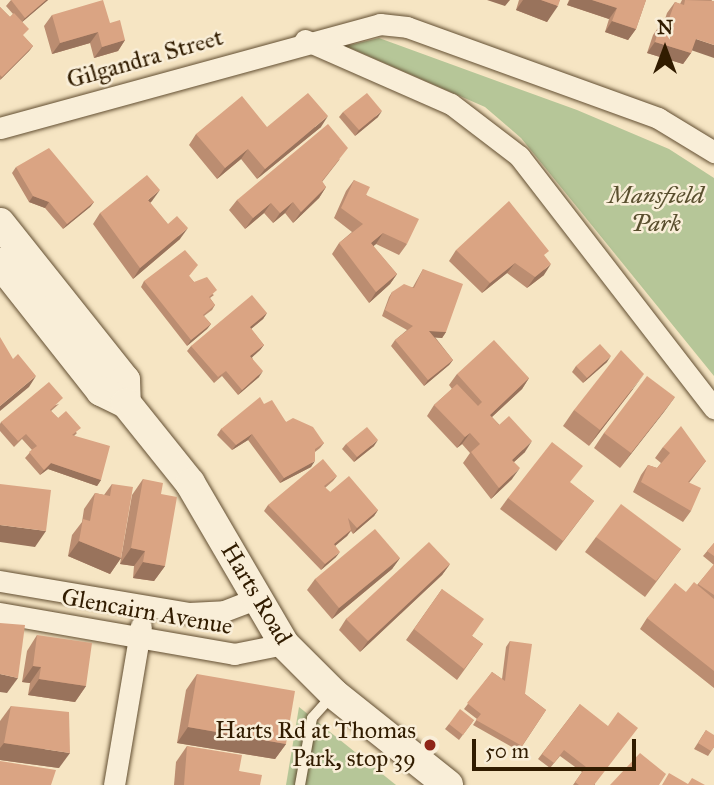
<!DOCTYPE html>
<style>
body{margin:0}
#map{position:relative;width:714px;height:785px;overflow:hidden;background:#f6e5c3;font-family:"IM FELL Great Primer",serif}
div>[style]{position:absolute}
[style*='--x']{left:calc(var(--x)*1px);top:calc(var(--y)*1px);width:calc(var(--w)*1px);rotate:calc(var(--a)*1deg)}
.green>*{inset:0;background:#b6c698}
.roads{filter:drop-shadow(0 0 2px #624e31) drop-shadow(0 0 2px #624e31)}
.lane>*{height:10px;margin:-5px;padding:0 5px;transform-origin:5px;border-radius:5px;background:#f9eed8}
.street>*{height:21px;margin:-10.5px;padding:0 10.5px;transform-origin:10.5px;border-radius:10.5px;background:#f9eed8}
.secondary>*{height:30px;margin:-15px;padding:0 15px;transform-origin:15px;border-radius:15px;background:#f9eed8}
.wall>*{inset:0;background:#bb8d71}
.shaded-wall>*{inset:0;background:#99735c}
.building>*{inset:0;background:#daa483}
.dots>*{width:19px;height:19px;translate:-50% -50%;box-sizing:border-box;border:4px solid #f9eed8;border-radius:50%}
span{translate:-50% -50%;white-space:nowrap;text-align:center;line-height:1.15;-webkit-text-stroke:5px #f9eed8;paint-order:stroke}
.street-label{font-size:24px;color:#311c00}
.park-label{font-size:24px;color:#594f2e;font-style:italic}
.poi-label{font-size:24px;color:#311c00}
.right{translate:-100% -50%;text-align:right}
.north{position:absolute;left:630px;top:14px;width:70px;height:70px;-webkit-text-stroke:5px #f9eed8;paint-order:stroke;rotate:0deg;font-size:19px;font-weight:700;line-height:28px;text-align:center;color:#311c00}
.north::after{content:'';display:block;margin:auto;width:24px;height:32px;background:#311c00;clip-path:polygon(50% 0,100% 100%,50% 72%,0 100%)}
.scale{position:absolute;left:472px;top:739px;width:164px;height:32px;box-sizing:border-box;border:4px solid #311c00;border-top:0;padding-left:9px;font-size:21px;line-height:24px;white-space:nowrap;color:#311c00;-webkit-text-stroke:5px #f9eed8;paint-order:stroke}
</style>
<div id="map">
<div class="green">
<div style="clip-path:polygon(379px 38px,577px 110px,669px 149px,714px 178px,714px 376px,521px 138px,485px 107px,346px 46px)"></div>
<div style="clip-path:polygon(299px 707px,396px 785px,286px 785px)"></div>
</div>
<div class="roads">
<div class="lane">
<div style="--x:300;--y:785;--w:68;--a:-79.8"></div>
<div style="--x:312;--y:718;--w:30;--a:-48"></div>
</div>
<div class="street">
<div style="--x:305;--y:40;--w:159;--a:23.7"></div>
<div style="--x:451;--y:104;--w:86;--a:37.4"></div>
<div style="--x:519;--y:156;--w:319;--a:52.3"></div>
<div style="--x:0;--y:128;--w:394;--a:-15.3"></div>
<div style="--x:380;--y:24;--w:27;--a:6"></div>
<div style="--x:407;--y:27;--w:267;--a:19.9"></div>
<div style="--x:658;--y:118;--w:66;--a:31.3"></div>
<div style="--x:0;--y:581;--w:192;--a:9.6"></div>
<div style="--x:189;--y:613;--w:35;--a:-3"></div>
<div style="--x:224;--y:611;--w:33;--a:-21"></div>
<div style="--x:0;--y:613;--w:238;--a:9.9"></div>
<div style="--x:234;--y:654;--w:51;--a:-11.3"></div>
<div style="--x:114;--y:785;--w:161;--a:-80.4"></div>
</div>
<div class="secondary">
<div style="--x:0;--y:223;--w:201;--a:51.5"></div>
<div style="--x:125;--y:380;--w:23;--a:88"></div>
<div style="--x:0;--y:263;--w:163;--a:51.7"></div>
<div style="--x:101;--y:391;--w:28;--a:26"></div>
<div style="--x:126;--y:403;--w:102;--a:51.3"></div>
<div style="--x:190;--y:483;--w:186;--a:59.7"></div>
<div style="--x:284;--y:644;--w:71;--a:45"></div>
<div style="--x:334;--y:694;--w:146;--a:38.6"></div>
</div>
</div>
<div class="wall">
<div style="clip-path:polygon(11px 0,48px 0,22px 22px,23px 36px,33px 46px,29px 51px,0 80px,0 7px,10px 17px,13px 14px,6px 6px)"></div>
<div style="clip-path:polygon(519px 0,560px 0,547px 22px,516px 10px)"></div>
<div style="clip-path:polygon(569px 0,646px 0,636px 29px,628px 40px,605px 32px,609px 19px,567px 5px)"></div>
<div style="clip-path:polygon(682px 0,712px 0,691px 53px,683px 64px,647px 53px,653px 35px,660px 25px,663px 25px,667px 13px,675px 2px,680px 4px)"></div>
<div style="clip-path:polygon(52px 15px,125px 40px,118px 51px,94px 58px,90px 43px,52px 54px,44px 26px)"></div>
<div style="clip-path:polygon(343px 112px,378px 117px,355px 136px,339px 117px)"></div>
<div style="clip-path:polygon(267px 127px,321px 127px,257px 179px,241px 159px,217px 179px,189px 145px,196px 134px)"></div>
<div style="clip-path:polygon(340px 159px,322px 182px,326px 187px,319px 198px,293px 223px,285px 213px,273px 223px,264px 213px,245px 229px,229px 210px,237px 200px)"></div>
<div style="clip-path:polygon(16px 167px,94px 202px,90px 207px,63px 229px,45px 208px,29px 202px,12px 173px)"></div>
<div style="clip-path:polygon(354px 180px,407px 244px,399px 255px,376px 244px,373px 246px,397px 274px,390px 284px,369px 303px,332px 254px,339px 243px,352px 232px,334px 218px,346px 191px)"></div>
<div style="clip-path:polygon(152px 201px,150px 203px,180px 239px,133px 279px,93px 224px,100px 213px)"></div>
<div style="clip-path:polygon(456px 250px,545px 256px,544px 275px,527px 288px,507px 273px,482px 293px,449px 261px)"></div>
<div style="clip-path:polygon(423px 269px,446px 332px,442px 338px,435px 337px,453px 360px,449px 365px,424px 386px,391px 346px,395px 340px,407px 330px,382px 316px,389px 297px,392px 292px,413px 287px)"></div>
<div style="clip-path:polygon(189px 276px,194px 282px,214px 295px,210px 298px,215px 305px,212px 310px,204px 316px,211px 324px,207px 329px,187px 346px,141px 287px,144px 281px)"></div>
<div style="clip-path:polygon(267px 313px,263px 319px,251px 329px,264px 345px,260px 350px,252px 357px,259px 377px,238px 395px,222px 376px,214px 383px,187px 351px,191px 346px)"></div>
<div style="clip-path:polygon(607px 362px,583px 383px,572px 372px,576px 366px)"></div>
<div style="clip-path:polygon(457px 374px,529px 378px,522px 389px,492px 417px,525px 452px,514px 462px,512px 479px,491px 499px,463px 463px,470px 453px,462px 444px,457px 448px,427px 416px,434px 405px,452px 389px,449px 385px)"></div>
<div style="clip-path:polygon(633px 389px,589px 446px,563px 426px,574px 410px)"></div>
<div style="clip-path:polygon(675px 397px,620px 468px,594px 448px,604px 433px)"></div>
<div style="clip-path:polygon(59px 404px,51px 411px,58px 418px,77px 433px,74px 436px,101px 480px,97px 486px,48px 469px,40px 475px,25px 458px,32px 450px,22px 439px,14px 447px,0 431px,0 424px,1px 422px)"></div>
<div style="clip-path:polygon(264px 404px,286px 422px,324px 443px,320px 448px,315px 452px,311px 467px,280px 483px,248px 440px,232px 450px,217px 435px,221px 429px)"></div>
<div style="clip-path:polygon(346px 444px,374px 446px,354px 462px,342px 449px)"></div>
<div style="clip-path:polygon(663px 447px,706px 461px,689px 483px,691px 511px,683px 522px,633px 492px,641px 475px,648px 465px,657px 468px,661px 463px,655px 458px)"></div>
<div style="clip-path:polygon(337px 476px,333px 481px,325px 488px,330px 492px,378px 510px,374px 516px,353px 534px,351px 531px,347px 536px,335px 546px,336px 557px,321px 570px,264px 511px,268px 505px)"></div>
<div style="clip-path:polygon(143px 479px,161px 494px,165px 566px,154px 581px,133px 578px,134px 566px,120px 564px,132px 495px)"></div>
<div style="clip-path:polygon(570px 483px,594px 501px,556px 551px,500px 509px,508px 498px)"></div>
<div style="clip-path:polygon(112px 484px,121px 558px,110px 574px,68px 556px,72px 535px,82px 522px,84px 509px,95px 493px,104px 495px)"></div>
<div style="clip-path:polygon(596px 537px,681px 549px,645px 597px,585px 552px)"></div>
<div style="clip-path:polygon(714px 543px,714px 688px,640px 629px,647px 618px,697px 585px,714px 565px,703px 556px)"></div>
<div style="clip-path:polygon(400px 558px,392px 569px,332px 619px,307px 590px,315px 579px)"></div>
<div style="clip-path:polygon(450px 564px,442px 575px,360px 652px,339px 630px,346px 619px)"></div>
<div style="clip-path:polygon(442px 589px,472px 636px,483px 644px,457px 680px,406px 640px)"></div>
<div style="clip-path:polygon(37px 635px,86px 686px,75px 702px,28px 695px,30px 683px,22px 682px,27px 651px)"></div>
<div style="clip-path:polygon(510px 641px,525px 694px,546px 710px,519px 751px,473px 725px,477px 719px,464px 709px,492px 672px,502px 679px,506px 647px)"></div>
<div style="clip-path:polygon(197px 674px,286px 744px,275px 759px,177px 743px,186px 690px)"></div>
<div style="clip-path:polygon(580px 704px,595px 785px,573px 785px,582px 772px,560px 756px,550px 768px,538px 759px)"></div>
<div style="clip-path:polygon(11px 706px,59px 768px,0 760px,0 721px)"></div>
<div style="clip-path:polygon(474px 720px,459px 740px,445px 729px,449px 724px)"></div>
<div style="clip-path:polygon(706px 730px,714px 747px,708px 756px,694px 749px)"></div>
<div style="clip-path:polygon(187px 746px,239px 771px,260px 785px,174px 785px,176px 762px)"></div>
</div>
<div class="shaded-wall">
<div style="clip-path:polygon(46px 0,48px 0,21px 23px,25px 18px)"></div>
<div style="clip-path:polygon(487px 0,510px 0,505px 6px)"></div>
<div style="clip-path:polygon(523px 0,541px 0,558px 6px,547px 22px,516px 10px)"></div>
<div style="clip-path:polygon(570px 0,592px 0,617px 8px,609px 19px,567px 5px)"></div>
<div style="clip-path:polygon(612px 21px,636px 29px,628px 40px,605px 32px)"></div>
<div style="clip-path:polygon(98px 32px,90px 43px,52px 54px,60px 43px)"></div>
<div style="clip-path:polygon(696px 39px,714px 45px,714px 58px,688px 49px)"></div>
<div style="clip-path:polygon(125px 40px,118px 51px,94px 58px,102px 47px)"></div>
<div style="clip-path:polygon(655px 42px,691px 53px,683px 64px,647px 53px)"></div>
<div style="clip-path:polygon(33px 46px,29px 51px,0 80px,2px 77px)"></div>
<div style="clip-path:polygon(382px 111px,378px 117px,355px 136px,359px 130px)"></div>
<div style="clip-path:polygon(328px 116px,321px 127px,257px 179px,265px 169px)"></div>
<div style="clip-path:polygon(248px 149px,241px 159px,217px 179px,225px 168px)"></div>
<div style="clip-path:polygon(326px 187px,319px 198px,293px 223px,301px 212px)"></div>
<div style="clip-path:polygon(160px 190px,152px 201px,140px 211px,148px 200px)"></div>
<div style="clip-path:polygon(33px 196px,49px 202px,45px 208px,29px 202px)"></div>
<div style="clip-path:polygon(94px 202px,90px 207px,63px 229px,67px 224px)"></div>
<div style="clip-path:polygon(293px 202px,285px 213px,273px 223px,280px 213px)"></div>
<div style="clip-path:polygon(271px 203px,264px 213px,245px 229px,253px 218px)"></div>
<div style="clip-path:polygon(188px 228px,180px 239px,133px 279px,140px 268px)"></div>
<div style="clip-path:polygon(383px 233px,376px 244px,364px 254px,371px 243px)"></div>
<div style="clip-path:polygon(515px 263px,507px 273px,482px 293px,490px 283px)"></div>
<div style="clip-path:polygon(551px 264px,544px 275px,527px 288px,535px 277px)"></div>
<div style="clip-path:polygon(397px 274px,390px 284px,369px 303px,376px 292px)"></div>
<div style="clip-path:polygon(267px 313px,263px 319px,246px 333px,250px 327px)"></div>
<div style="clip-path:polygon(211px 324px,207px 329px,187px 346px,191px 340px)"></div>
<div style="clip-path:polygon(429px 331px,446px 332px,442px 338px,426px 337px)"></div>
<div style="clip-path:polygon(264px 345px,260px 350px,247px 362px,250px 356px)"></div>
<div style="clip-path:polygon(611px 356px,607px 362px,583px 383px,587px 378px)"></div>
<div style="clip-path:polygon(453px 360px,449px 365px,424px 386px,428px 380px)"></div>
<div style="clip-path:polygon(263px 371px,259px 377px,238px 395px,242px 390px)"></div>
<div style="clip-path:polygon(644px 374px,633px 389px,589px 446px,600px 430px)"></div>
<div style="clip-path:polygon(36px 376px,29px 387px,0 411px,0 406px)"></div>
<div style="clip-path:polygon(529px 378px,522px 389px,482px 426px,490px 415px)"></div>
<div style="clip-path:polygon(675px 397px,664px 412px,620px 468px,631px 453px)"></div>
<div style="clip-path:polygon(470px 433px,462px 444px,457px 448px,465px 437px)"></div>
<div style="clip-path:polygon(252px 434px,248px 440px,232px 450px,236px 445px)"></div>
<div style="clip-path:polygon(378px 440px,374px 446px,354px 462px,357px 457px)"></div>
<div style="clip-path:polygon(532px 441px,525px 452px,504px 471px,512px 460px)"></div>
<div style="clip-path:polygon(315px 461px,311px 467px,280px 483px,284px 478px)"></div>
<div style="clip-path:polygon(51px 463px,101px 480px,97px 486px,48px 469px,40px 475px,44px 470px)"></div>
<div style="clip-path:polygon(520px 468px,512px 479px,491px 499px,499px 488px)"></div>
<div style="clip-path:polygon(378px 510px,374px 516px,353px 534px,357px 528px)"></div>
<div style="clip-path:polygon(0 525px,46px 531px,35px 547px,0 542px)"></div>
<div style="clip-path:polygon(351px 530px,347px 536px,330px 550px,334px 544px)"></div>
<div style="clip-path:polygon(79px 541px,121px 558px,110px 574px,68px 556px)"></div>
<div style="clip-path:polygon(131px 548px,145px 551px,134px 566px,120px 564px)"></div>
<div style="clip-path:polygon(340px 552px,336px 557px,321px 570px,325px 564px)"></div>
<div style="clip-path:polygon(400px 558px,392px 569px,332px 619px,339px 608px)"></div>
<div style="clip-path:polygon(143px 562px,165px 566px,154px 581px,133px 578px)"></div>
<div style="clip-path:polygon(450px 564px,442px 575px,360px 652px,368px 641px)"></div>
<div style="clip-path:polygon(33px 666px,41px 667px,30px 683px,22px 682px)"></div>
<div style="clip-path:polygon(0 674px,18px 678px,7px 693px,0 692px)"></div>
<div style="clip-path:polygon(39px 679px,86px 686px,75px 702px,28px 695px)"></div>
<div style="clip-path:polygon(188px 727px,286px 744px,275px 759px,177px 743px)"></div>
<div style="clip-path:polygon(4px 743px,70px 753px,59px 768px,0 760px,0 748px)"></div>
</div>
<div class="building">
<div style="clip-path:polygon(11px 0,46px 0,25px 18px)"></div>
<div style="clip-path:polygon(103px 0,110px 23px,120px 20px,125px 40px,102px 47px,98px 32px,60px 43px,52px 15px)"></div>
<div style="clip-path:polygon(541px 0,560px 0,558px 6px)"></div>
<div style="clip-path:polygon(592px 0,646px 0,636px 29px,612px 21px,617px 8px)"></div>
<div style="clip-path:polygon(685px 0,714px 1px,714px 45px,696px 39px,691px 53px,655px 42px,660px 25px,666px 27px,675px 2px,684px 5px)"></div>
<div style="clip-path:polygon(0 7px,10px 17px,14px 13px,29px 29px,23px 35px,33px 46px,2px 77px,0 75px)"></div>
<div style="clip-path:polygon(308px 93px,328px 116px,265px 169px,248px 149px,225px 168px,196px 134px,242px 96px,267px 127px)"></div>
<div style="clip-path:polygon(367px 93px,382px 111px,359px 130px,343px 112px)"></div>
<div style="clip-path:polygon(328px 124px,348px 148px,322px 181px,326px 187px,301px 212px,293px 202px,280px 213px,271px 203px,253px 218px,237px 200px)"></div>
<div style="clip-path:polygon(49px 148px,94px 202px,67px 224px,49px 202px,33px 196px,16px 167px)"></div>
<div style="clip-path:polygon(147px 175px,160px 190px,148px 200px,168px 224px,177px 216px,188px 228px,140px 268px,100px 213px)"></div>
<div style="clip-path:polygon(354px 180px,370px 187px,366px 195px,419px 219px,407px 244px,383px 233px,371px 243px,397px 274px,376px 292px,339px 243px,363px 224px,341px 208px)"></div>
<div style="clip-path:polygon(509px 201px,549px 251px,544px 255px,551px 264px,535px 277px,515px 263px,490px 283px,456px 250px)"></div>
<div style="clip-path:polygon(185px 250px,198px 265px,189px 276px,194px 282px,207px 277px,217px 290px,209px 297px,215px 305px,203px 315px,211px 324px,191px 340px,144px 281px)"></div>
<div style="clip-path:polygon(423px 269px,463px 284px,446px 332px,429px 331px,453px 360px,428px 380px,395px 340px,413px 326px,385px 310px,392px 292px,404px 284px,414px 288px)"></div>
<div style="clip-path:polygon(252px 295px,267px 313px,250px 327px,264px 345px,250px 356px,263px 371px,242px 390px,226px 371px,218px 377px,191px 346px)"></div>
<div style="clip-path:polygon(0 337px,13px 359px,18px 354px,36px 376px,0 406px)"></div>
<div style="clip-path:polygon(494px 340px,529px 378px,490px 415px,499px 425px,509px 416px,532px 441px,512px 460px,520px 468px,499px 488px,471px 452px,480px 444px,470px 433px,465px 437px,434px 405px,457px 384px,478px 406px,482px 402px,457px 374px)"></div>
<div style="clip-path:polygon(600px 344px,611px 356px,587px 378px,576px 366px)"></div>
<div style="clip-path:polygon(621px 350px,644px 374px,600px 430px,574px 410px)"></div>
<div style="clip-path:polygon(647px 376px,675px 397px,631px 453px,604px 433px)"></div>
<div style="clip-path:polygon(49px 382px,63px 398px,50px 410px,58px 418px,66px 411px,81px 428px,72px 435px,110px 446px,101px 480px,51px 463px,44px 470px,29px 452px,37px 446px,26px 434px,18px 441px,1px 422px)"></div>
<div style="clip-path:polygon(260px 397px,264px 404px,272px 400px,286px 422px,293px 418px,313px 427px,324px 443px,315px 449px,315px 461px,284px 478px,252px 434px,236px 445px,221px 429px)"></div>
<div style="clip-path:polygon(681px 426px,706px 461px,688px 482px,701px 488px,691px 511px,641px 482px,648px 465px,657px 468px,670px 453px,663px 447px)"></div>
<div style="clip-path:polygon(367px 427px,378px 440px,357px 457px,346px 444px)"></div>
<div style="clip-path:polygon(552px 442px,583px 466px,570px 482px,594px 501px,563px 541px,508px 498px)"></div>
<div style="clip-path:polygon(323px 459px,337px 476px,324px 486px,330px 492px,349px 476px,378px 510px,357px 528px,348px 518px,351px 530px,334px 544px,340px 552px,325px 564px,268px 505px)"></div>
<div style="clip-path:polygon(143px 479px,163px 483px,161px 494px,177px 497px,165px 566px,143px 562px,145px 551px,131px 548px)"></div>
<div style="clip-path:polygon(0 484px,51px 490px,46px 531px,0 525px)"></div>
<div style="clip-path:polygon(112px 484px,133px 487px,121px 558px,79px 541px,83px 519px,90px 521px,95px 493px,110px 496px)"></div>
<div style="clip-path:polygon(621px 504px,681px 549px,656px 581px,596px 537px)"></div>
<div style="clip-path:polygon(375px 529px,400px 558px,339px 608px,315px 579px)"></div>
<div style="clip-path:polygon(429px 542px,450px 564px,368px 641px,346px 619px)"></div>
<div style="clip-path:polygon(714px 543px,714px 556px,707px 551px)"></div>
<div style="clip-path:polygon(714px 564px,714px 595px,698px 584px)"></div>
<div style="clip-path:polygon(694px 582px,714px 599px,714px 671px,647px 618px,675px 583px,686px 592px)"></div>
<div style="clip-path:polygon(442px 589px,484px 619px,472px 636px,483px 644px,464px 669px,414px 629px)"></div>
<div style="clip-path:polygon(0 623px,25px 625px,18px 678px,0 674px)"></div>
<div style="clip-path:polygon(37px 635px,92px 643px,86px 686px,39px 679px,41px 667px,33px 666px)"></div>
<div style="clip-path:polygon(510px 641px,532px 644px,525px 694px,546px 710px,522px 746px,476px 720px,481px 714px,467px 703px,492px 672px,505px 681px)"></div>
<div style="clip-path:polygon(197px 674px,295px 691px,286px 744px,188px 727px)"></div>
<div style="clip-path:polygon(580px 704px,608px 726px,618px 712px,638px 728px,594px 785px,579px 785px,575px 782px,586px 767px,564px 750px,554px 763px,542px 754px)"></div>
<div style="clip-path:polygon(11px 706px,69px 712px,70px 753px,4px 743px)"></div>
<div style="clip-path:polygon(460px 709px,474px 720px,463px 735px,449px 724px)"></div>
<div style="clip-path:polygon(706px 730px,714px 735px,714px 747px,711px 751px,698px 743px)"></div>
<div style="clip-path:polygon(187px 746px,242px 755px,239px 771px,262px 775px,260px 785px,184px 785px)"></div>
<div style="clip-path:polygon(640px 753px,666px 774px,659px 785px,610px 785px)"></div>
<div style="clip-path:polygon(0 761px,56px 770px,51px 785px,0 785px)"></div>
<div style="clip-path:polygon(669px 773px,688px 784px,692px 778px,705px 785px,662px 785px)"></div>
</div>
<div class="dots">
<div style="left:430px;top:745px;background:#8f2418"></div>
</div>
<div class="street-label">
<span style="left:145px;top:59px;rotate:-16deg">Gilgandra Street</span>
<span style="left:256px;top:594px;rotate:59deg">Harts Road</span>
<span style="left:147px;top:612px;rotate:10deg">Glencairn Avenue</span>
</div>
<div class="park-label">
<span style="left:656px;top:210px">Mansfield<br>Park</span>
</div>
<div class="poi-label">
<span class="right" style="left:416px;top:745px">Harts Rd at Thomas<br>Park, stop 39</span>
</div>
<div class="north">N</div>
<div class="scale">50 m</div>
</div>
